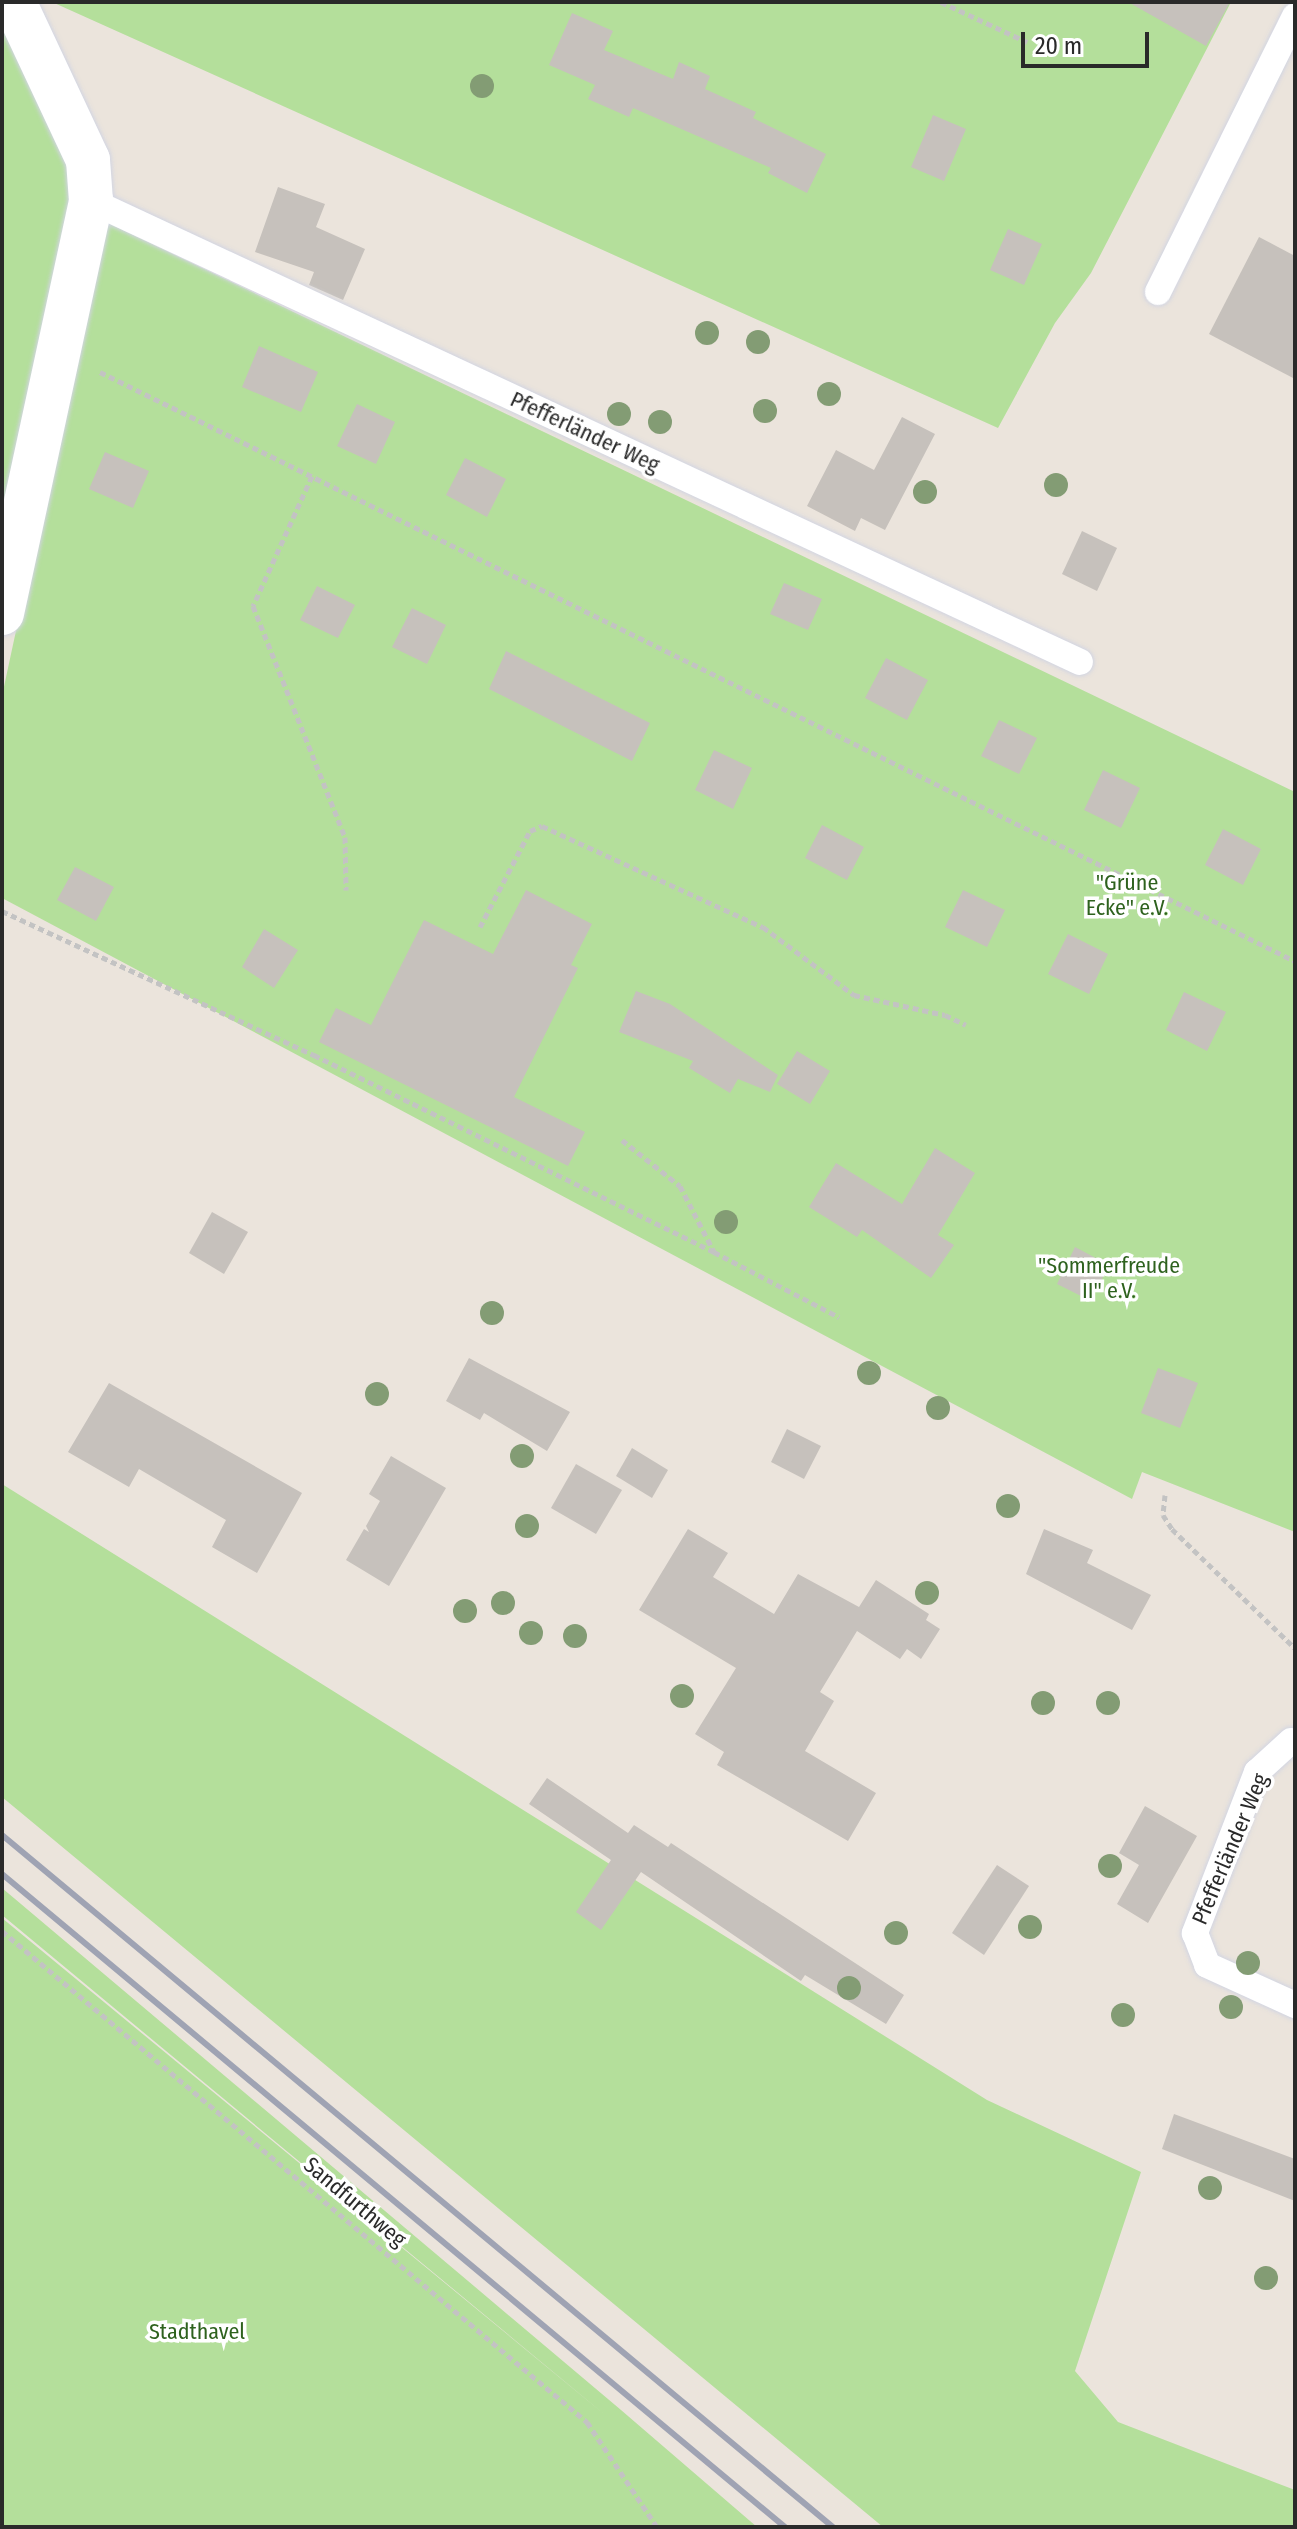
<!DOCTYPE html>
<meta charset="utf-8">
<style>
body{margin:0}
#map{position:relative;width:1297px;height:2529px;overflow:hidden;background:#ebe4dc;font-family:"Fira Sans Condensed",sans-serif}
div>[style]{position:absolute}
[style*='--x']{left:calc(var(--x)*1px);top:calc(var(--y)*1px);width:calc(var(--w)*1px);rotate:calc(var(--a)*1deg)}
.green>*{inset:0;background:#b4df9b}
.building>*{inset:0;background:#c6c1bc}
.path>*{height:5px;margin-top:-2.5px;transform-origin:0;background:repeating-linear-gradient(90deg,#c3c3c3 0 6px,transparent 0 10px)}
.roads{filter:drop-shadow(0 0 2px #d2d5e2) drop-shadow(0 0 2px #d2d5e2)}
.lane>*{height:26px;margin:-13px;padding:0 13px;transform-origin:13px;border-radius:13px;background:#fff}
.street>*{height:44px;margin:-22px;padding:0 22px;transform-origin:22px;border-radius:22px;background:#fff}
.rail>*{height:6px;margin:-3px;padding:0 3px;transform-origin:3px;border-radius:3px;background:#9fa3b3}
.trees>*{width:24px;height:24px;margin:-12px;border-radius:50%;background:#839c74}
span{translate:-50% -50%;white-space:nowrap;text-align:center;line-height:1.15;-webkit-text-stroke:7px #fff;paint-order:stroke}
.street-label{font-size:22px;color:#2a2a2a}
.park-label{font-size:22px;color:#2e621e}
.frame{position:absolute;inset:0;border:4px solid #2a2a2a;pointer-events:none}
.scale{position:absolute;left:1021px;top:32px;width:128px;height:36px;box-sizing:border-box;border:4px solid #2a2a2a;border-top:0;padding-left:10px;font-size:24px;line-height:28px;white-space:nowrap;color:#2a2a2a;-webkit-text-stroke:6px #fff;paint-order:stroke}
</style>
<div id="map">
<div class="green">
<div style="clip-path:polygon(52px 2px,1231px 2px,1091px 273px,1055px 323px,998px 428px)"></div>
<div style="clip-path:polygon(2px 22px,75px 175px,2px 531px)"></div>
<div style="clip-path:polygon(104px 221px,1295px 792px,1295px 1532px,1142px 1472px,1132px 1499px,2px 898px,2px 696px)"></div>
<div style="clip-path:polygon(2px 1484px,987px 2100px,1141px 2172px,1075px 2371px,1118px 2422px,1295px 2490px,1295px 2527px,883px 2527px,2px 1797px)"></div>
<div style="clip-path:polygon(2px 1888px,621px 2410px,757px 2527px,2px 2527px,2px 1918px,610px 2419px,2px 1915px)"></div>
</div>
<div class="building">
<div style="clip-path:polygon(1128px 2px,1230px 2px,1206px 46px)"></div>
<div style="clip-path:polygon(572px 13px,613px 31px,604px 50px,673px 79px,679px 62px,710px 76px,705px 89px,756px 112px,753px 118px,826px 154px,807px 193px,768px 173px,771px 168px,633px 108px,629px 117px,588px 99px,595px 85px,549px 65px)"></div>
<div style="clip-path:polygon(933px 115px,966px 129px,944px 181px,911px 167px)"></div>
<div style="clip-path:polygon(278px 187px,325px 204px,316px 227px,365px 249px,343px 300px,309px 285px,314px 272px,255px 252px)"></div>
<div style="clip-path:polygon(1008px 229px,1042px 244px,1024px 285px,990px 270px)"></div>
<div style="clip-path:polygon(1259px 237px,1295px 256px,1295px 379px,1209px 334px)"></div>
<div style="clip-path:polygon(259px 346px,318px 372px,301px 412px,242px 387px)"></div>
<div style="clip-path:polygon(357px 404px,395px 422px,376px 464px,337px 446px)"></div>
<div style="clip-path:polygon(902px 417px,935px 434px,885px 530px,861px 518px,855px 531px,807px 506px,836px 450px,874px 470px)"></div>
<div style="clip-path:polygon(105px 452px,149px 471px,133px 508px,89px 489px)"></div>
<div style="clip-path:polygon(465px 458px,506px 479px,487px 517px,446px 495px)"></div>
<div style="clip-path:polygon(1082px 531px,1117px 548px,1097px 591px,1062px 574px)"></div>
<div style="clip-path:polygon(784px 583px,822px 599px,808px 630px,770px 614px)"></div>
<div style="clip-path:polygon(317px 586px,355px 605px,338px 638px,300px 620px)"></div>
<div style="clip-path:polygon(412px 608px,446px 625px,427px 664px,392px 647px)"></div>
<div style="clip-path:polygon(506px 651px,650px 723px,632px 761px,489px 689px)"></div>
<div style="clip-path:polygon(886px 658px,928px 680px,907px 720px,865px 698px)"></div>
<div style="clip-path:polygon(999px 720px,1037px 738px,1019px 774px,981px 756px)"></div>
<div style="clip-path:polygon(714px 750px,752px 768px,733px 809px,695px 790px)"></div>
<div style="clip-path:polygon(1103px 770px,1140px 788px,1121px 828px,1084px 810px)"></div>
<div style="clip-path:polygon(822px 825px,864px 847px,847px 880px,805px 858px)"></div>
<div style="clip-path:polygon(1223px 829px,1261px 849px,1243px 885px,1205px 865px)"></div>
<div style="clip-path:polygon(75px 867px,114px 887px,96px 921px,57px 900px)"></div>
<div style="clip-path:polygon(526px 890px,592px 924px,571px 965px,578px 968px,514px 1097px,585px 1132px,568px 1166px,319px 1042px,336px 1008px,371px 1025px,424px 920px,493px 954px)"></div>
<div style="clip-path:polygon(963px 890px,1005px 910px,987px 947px,945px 927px)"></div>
<div style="clip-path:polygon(264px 929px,298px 950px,274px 988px,242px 967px)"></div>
<div style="clip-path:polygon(1068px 934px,1108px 954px,1089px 994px,1048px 974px)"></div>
<div style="clip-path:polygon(636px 991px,670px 1004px,778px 1075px,770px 1092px,738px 1079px,730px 1093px,689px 1068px,693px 1061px,619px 1032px)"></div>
<div style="clip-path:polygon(1184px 992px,1226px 1012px,1207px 1051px,1166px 1030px)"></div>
<div style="clip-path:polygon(797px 1051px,830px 1071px,810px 1104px,777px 1084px)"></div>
<div style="clip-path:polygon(935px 1148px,975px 1173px,938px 1235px,954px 1245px,931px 1278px,862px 1230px,857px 1237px,809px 1207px,836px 1163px,902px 1204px)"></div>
<div style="clip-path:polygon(212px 1212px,248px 1232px,224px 1274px,189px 1253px)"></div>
<div style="clip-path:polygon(1075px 1247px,1109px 1265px,1091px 1301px,1057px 1284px)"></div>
<div style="clip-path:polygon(469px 1358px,570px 1412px,547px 1451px,484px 1413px,480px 1420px,446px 1401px)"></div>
<div style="clip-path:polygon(1158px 1368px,1198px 1383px,1180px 1428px,1141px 1413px)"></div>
<div style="clip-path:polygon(109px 1383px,302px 1493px,257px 1573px,212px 1547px,226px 1520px,139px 1469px,129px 1487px,68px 1452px)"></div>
<div style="clip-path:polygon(787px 1429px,821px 1446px,804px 1479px,771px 1462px)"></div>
<div style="clip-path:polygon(632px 1448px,668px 1470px,652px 1498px,616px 1476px)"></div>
<div style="clip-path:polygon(391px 1456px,446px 1488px,389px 1586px,346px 1560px,364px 1529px,369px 1532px,366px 1526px,380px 1501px,369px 1494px)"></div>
<div style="clip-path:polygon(576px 1464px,622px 1490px,596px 1534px,551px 1508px)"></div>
<div style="clip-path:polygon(688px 1529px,728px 1553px,713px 1577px,774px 1614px,798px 1574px,859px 1607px,876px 1580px,929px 1614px,926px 1620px,940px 1629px,921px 1659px,907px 1649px,900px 1659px,857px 1631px,820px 1692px,834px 1701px,805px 1751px,876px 1793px,848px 1841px,717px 1765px,724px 1752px,695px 1734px,736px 1668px,639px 1610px)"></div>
<div style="clip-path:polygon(1044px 1529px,1093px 1550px,1087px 1563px,1151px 1595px,1132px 1630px,1026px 1574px)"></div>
<div style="clip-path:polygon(547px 1778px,628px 1833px,634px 1825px,668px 1847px,671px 1843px,904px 1995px,886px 2024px,805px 1975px,801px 1981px,641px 1872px,601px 1930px,576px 1912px,611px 1860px,529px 1804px)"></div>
<div style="clip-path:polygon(1145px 1806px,1197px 1836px,1148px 1923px,1117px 1904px,1139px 1865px,1119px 1853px)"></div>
<div style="clip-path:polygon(997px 1865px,1029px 1886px,984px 1955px,952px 1933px)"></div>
<div style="clip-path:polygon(1174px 2114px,1295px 2159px,1295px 2201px,1162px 2149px)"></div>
</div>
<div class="path">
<div style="--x:941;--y:2;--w:95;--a:24.9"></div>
<div style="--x:100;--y:372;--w:1332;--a:26.24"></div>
<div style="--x:312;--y:476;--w:143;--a:114.4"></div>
<div style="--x:253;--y:606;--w:249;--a:68.3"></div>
<div style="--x:345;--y:837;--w:53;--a:88.9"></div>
<div style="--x:2;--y:911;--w:344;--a:24.8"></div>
<div style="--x:314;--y:1055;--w:446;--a:26.2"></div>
<div style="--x:480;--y:927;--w:108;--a:-62.5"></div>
<div style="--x:530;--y:831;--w:13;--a:-23"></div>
<div style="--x:542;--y:826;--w:243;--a:24.6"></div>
<div style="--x:763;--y:927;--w:114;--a:36.8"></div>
<div style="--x:854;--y:995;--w:93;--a:12.4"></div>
<div style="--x:945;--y:1015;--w:23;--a:25"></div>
<div style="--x:622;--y:1140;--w:74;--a:38.4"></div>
<div style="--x:680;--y:1186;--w:74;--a:62.7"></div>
<div style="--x:714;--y:1252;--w:141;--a:27.5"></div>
<div style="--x:1165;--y:1495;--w:20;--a:96"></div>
<div style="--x:1163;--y:1515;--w:17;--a:57"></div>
<div style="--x:1172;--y:1529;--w:171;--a:44.1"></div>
<div style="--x:2;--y:1931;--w:764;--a:40.01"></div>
<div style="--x:587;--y:2422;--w:126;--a:56.3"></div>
</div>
<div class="roads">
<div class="lane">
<div style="--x:91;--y:201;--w:1091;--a:24.99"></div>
<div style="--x:1158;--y:292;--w:308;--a:-63.6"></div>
<div style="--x:1291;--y:1741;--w:46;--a:137.6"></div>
<div style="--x:1257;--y:1772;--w:173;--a:111.1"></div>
<div style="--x:1195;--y:1933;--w:34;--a:69"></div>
<div style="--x:1207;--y:1965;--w:97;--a:24.4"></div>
</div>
<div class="street">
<div style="--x:2;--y:613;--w:422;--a:-77.8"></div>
<div style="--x:91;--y:201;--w:41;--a:-94.2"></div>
<div style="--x:88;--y:160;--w:174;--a:-115.1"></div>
</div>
</div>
<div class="rail">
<div style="--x:2;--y:1835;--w:1081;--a:39.79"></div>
<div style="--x:2;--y:1874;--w:1020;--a:39.83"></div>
</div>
<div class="trees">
<div style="left:482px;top:86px"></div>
<div style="left:707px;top:333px"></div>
<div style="left:758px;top:342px"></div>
<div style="left:829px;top:394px"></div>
<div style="left:765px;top:411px"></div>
<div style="left:619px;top:414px"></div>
<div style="left:660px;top:422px"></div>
<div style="left:1056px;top:485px"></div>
<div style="left:925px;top:492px"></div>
<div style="left:726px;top:1222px"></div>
<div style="left:492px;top:1313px"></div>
<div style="left:869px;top:1373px"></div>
<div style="left:377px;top:1394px"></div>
<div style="left:938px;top:1408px"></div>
<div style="left:522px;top:1456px"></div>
<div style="left:1008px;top:1506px"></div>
<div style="left:527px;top:1526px"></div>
<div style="left:927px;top:1593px"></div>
<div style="left:503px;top:1603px"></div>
<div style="left:465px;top:1611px"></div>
<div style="left:531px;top:1633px"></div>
<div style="left:575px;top:1636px"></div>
<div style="left:682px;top:1696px"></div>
<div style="left:1043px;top:1703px"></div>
<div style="left:1108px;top:1703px"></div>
<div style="left:1110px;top:1866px"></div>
<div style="left:1030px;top:1927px"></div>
<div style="left:896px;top:1933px"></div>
<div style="left:1248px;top:1963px"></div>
<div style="left:849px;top:1988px"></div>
<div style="left:1231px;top:2007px"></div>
<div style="left:1123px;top:2015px"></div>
<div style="left:1210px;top:2188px"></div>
<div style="left:1266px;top:2278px"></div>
</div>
<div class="street-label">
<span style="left:585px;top:432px;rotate:25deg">Pfefferländer Weg</span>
<span style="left:1230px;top:1849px;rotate:-67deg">Pfefferländer Weg</span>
<span style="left:355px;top:2202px;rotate:40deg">Sandfurthweg</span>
</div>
<div class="park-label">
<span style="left:1127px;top:895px">"Grüne<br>Ecke" e.V.</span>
<span style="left:1109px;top:1278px">"Sommerfreude<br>II" e.V.</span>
<span style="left:197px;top:2332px">Stadthavel</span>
</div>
<div class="frame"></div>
<div class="scale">20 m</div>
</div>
